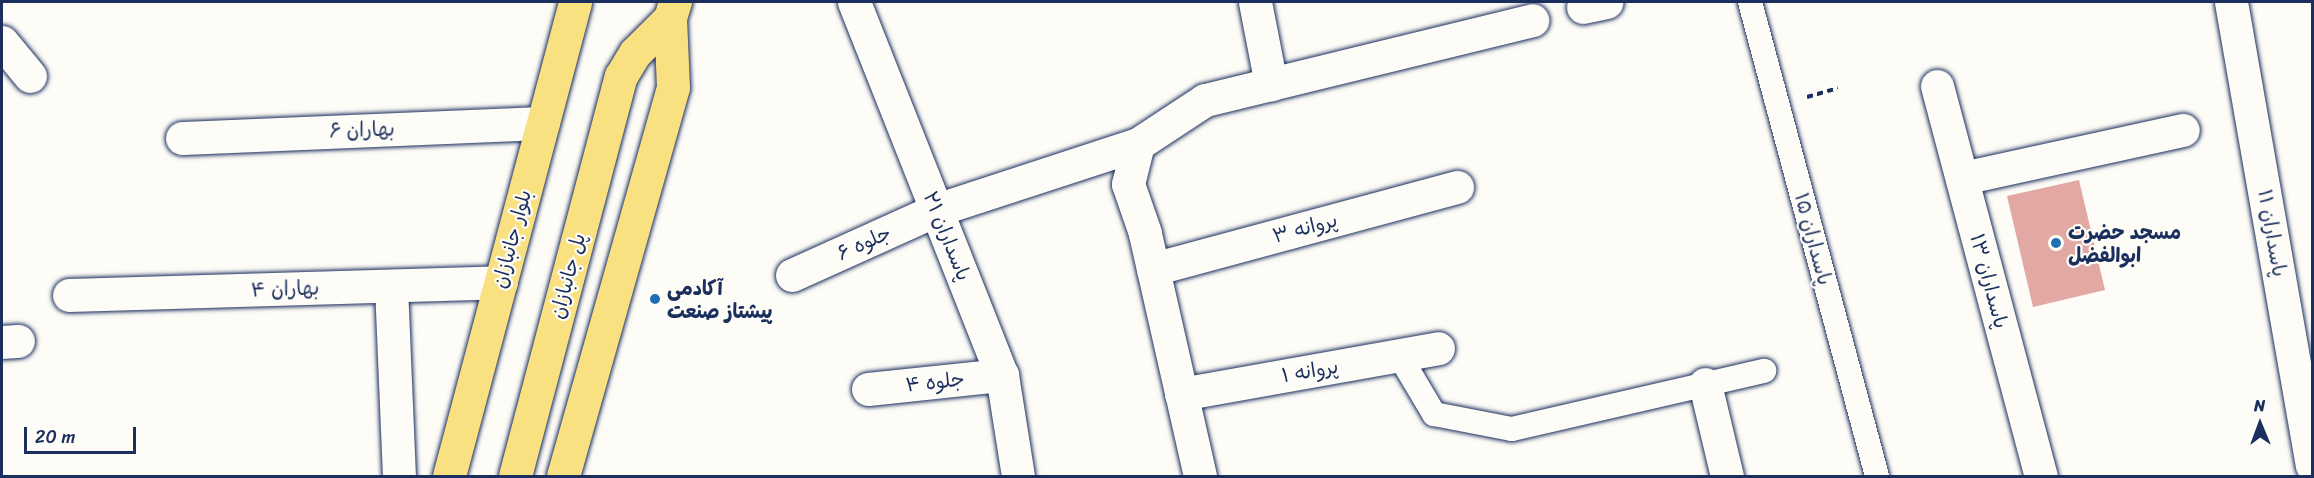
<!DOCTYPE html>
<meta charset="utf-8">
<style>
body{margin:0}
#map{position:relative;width:2314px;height:478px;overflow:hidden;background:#fdfcf7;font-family:Sriracha,"Playpen Sans Arabic",sans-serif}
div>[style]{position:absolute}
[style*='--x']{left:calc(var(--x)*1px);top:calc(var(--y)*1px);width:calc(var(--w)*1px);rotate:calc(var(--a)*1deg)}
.building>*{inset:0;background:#e2a8a3}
.path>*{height:4px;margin-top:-2px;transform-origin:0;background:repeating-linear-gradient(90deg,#1b2f5e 0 6px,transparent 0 10.5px)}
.roads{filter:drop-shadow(0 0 2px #1b2f5e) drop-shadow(0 0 2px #1b2f5e)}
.pedestrian>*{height:24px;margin:-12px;padding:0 12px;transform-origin:12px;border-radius:12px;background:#fdfcf7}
.minor>*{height:33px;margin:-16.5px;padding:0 16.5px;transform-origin:16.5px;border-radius:16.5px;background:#fdfcf7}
.primary>*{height:33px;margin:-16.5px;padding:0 16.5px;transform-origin:16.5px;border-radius:16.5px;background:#f9e181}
.trunk>*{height:33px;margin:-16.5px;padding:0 16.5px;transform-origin:16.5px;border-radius:16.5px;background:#f9e181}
.dots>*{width:16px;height:16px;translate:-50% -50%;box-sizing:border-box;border:3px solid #fdfcf7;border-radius:50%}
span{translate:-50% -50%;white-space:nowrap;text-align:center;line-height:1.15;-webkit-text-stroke:4.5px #fdfcf7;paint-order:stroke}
.street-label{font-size:20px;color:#1b2f5e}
.poi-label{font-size:20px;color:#1b2f5e;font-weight:700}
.left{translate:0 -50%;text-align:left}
.frame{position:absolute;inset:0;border:3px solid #1b2f5e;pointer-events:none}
.north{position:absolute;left:2230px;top:394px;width:60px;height:60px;-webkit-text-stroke:4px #fdfcf7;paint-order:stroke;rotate:359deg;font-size:16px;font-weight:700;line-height:24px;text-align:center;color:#1b2f5e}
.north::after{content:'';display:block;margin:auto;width:21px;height:27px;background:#1b2f5e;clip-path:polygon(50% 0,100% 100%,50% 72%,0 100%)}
.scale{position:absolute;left:24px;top:427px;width:112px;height:27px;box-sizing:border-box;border:3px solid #1b2f5e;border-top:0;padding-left:8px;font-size:18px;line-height:21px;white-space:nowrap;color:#1b2f5e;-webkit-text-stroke:4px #fdfcf7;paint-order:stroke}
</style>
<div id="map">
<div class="building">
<div style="clip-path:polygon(2079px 180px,2105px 290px,2033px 307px,2007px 196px)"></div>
</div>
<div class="path">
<div style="--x:1807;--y:97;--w:32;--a:-16"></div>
</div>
<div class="roads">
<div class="pedestrian">
<div style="--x:1750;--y:2;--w:491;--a:75"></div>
<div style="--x:1399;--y:355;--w:69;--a:59.3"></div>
<div style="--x:1434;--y:414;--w:79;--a:10.9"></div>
<div style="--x:1512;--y:429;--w:259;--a:-13"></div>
</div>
<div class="minor">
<div style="--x:854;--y:2;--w:401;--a:68.4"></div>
<div style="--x:1002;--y:375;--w:102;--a:81"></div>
<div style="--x:1255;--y:2;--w:84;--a:79"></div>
<div style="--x:2231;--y:2;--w:470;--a:80.1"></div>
<div style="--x:1583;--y:7;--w:24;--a:-12"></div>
<div style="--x:2;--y:42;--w:44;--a:50.5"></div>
<div style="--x:1937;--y:86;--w:404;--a:75.1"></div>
<div style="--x:182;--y:138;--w:361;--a:-2.4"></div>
<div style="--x:1962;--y:178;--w:226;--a:-12.3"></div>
<div style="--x:1153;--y:269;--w:315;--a:-15.1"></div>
<div style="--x:792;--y:275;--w:158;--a:-24.3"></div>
<div style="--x:936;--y:210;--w:213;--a:-18.1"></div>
<div style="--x:391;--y:286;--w:190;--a:87.6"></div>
<div style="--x:69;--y:295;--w:432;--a:-1.7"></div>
<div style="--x:2;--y:342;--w:16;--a:-4"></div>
<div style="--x:1705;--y:384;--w:95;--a:76.6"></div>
<div style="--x:868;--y:389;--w:135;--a:-6"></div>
<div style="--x:1181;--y:394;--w:261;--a:-10.1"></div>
<div style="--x:1200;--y:476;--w:249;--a:-102.8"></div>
<div style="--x:1145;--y:233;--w:52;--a:-109.1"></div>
<div style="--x:1128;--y:184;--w:41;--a:-76"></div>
<div style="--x:1138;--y:144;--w:80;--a:-33.3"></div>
<div style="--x:1205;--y:100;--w:337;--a:-13.7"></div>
</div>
<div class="primary">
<div style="--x:621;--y:76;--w:27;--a:-59"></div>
<div style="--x:635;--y:53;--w:49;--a:-45"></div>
</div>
<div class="trunk">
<div style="--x:449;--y:476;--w:490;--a:-75.1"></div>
<div style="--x:515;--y:476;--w:414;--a:-75.2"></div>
<div style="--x:563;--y:476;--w:404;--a:-74.2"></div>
<div style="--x:673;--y:87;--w:69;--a:-92.5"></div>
<div style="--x:670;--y:18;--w:17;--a:-73"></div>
</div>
</div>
<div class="dots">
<div style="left:2056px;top:243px;background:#1f6fb2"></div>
<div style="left:655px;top:299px;background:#1f6fb2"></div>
</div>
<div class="street-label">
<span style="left:362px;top:130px;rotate:-2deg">بهاران ۶</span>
<span style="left:1305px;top:228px;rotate:-15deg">پروانه ۳</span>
<span style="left:2272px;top:233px;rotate:80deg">پاسداران ١١</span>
<span style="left:947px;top:236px;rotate:68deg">پاسداران ۲۱</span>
<span style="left:512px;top:239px;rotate:-75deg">بلوار جانبازان</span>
<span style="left:1813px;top:239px;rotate:75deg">پاسداران ۱۵</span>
<span style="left:864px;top:243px;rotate:-24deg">جلوه ۶</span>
<span style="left:568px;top:276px;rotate:-75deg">پل جانبازان</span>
<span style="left:1989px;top:281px;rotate:75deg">پاسداران ۱۳</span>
<span style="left:285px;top:289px;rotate:-2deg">بهاران ۴</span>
<span style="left:1310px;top:371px;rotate:-10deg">پروانه ۱</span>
<span style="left:935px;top:382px;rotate:-6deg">جلوه ۴</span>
</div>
<div class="poi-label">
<span class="left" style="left:2068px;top:244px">مسجد حضرت<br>ابوالفضل</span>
<span class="left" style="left:667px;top:300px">آکادمی<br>پیشتاز صنعت</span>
</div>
<div class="frame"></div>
<div class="north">N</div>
<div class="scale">20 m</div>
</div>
